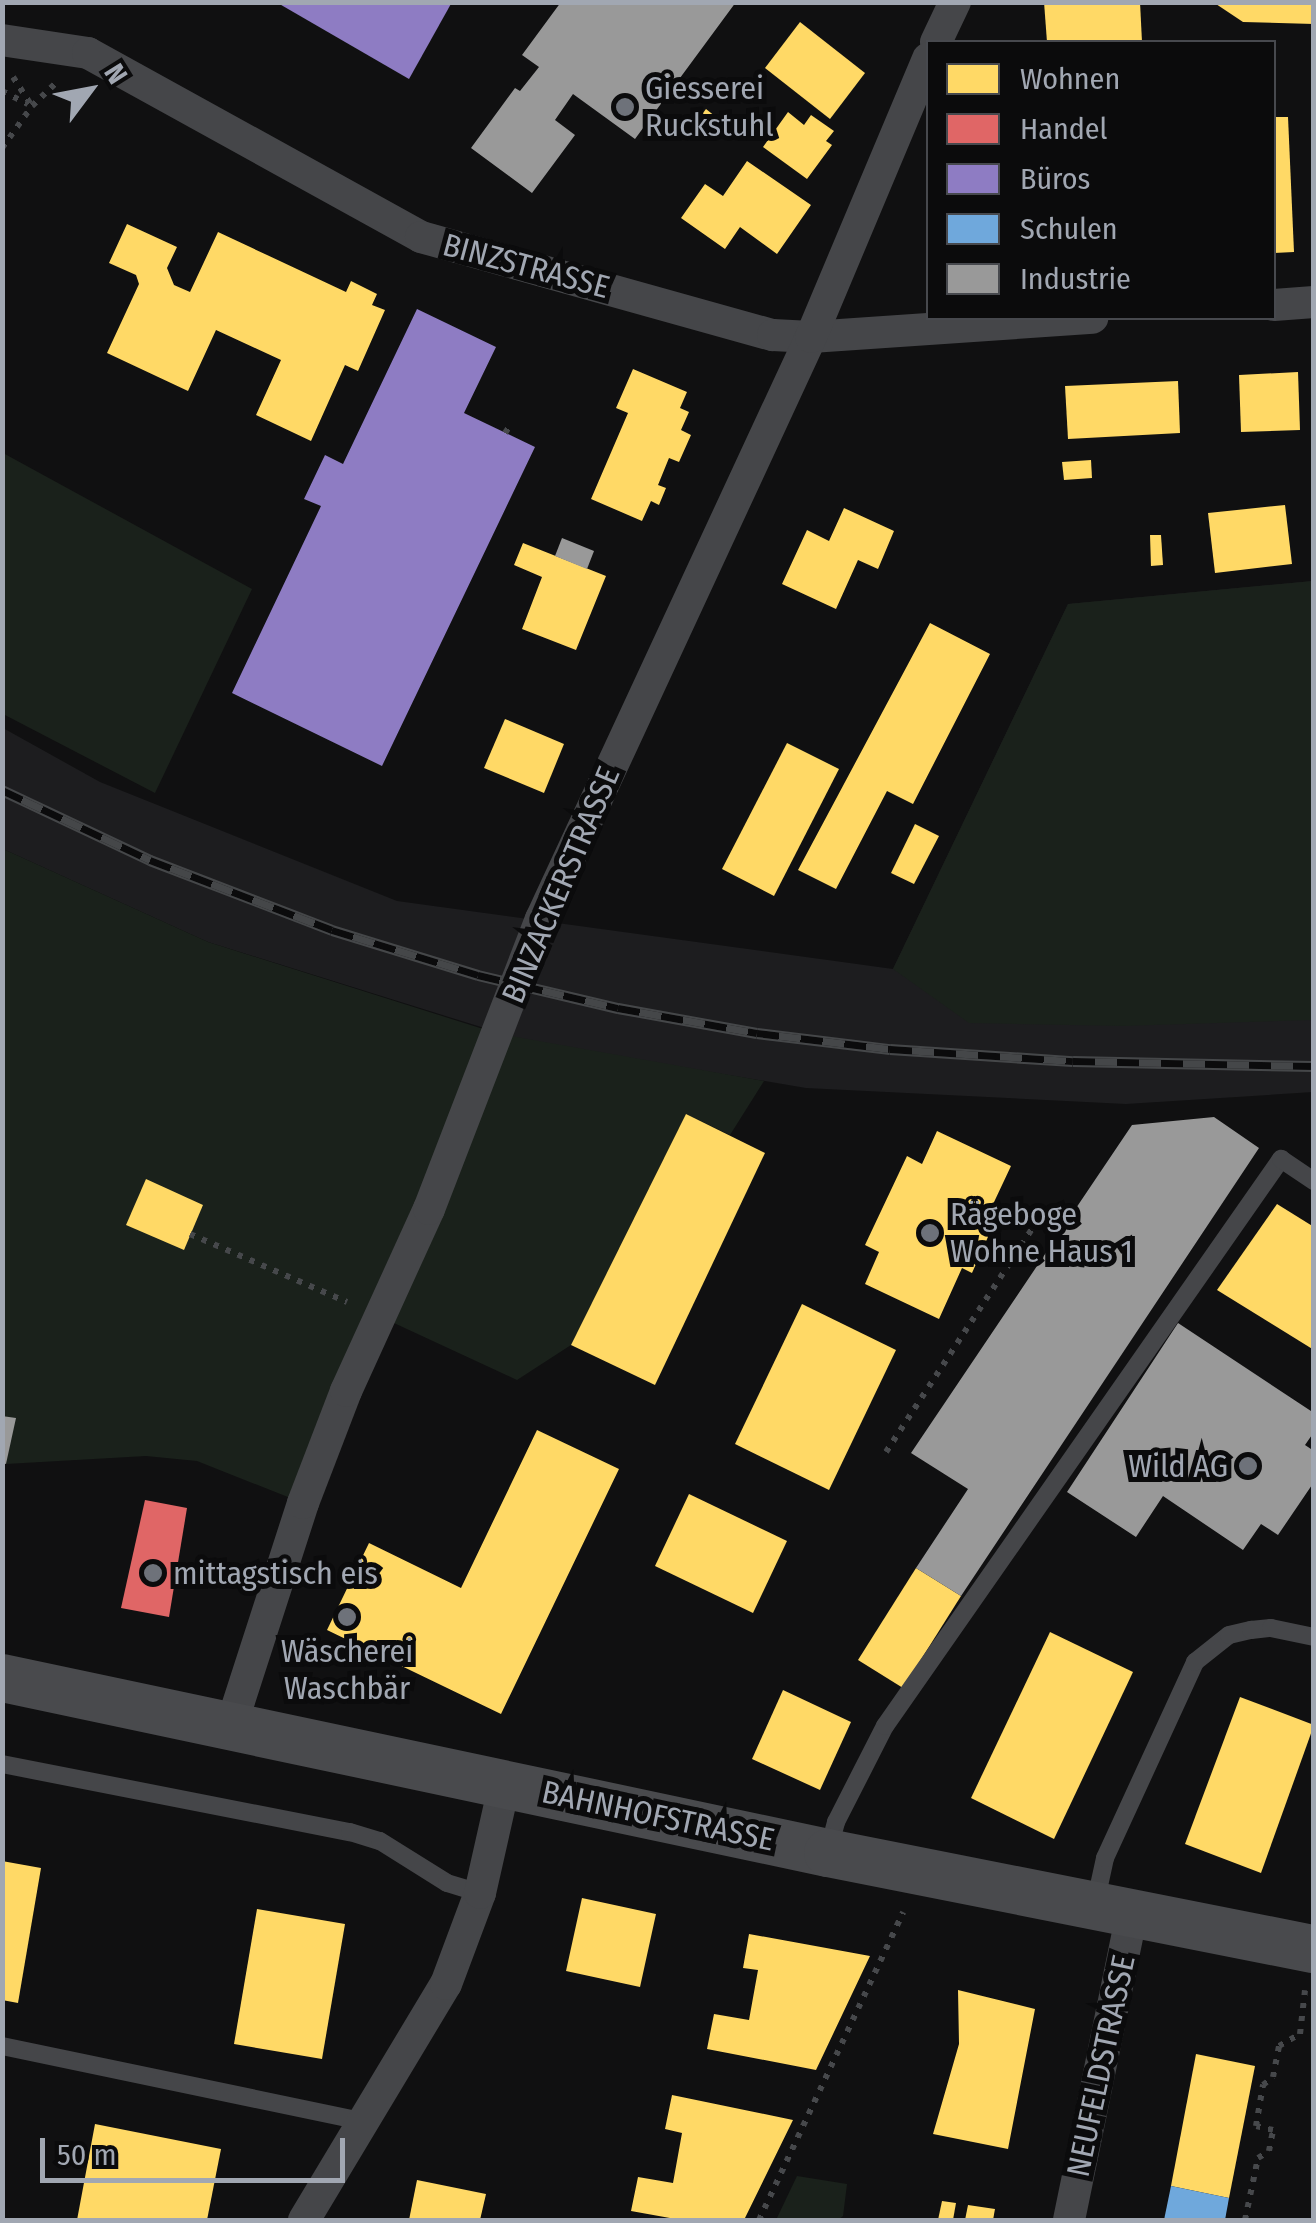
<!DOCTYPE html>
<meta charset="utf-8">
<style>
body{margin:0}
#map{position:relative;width:1316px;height:2223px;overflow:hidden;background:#101011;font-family:"Fira Sans Condensed",sans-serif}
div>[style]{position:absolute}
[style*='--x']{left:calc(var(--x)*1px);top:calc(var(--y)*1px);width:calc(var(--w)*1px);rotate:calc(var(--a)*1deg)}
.built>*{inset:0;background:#1d1d1f}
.green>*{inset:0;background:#1a211b}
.homes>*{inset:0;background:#ffd966}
.shops>*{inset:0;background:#e06666}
.offices>*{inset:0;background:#8e7cc3}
.schools>*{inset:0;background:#6fa8dc}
.industry>*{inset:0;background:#999}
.path>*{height:6px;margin-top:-3px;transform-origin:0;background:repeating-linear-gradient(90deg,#46484b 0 5px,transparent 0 13px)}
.lane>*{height:18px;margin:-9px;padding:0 9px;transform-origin:9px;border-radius:9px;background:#454649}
.street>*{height:32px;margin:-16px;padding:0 16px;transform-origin:16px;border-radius:16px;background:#454649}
.secondary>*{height:48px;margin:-24px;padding:0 24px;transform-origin:24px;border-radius:24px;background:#494a4d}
.rail>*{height:11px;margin-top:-5.5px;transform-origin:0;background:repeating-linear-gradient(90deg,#0b0b0c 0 22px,#454749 0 44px);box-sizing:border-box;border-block:2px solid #454749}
.dots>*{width:28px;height:28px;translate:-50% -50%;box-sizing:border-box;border:5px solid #0b0b0c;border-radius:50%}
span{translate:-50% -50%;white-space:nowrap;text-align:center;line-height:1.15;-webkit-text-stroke:10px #0b0b0c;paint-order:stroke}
.poi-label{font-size:32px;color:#a1a7b2}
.left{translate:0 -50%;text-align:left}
.right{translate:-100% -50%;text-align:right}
.street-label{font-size:32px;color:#a1a7b2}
.frame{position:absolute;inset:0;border:5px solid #a1a7b2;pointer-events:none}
.legend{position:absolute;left:926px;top:40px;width:350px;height:280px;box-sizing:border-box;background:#0b0b0c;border:2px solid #47494e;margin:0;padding:12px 18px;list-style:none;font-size:30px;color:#a1a7b2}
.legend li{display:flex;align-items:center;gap:20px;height:50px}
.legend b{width:50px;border:2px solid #47494e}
.north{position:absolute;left:40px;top:40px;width:100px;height:100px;-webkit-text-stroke:8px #0b0b0c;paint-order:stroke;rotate:58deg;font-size:28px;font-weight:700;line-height:40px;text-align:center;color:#a1a7b2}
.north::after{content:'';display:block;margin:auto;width:35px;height:45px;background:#a1a7b2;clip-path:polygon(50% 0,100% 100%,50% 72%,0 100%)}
.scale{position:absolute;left:40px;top:2138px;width:305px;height:45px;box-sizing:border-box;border:5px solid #a1a7b2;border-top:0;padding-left:12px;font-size:30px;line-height:35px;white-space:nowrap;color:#a1a7b2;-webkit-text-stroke:8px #0b0b0c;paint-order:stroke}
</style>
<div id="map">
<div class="built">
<div style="clip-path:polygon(1313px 581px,1313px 1092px,1126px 1104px,806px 1088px,526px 1041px,208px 942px,3px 849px,3px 728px,100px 782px,397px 901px,893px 969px,1068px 604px)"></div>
</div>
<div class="green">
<div style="clip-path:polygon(3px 453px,252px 589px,155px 793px,3px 714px)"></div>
<div style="clip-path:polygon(1313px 581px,1313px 1020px,1123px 1026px,969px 1023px,893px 969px,1068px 604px)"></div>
<div style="clip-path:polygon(3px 849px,208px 942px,499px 1034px,764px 1081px,730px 1135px,686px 1114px,571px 1345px,517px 1380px,381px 1317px,303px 1503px,197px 1461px,146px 1456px,6px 1464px,15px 1419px,3px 1416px)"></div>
<div style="clip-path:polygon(797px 2176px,847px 2184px,843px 2216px,838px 2220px,776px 2220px)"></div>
</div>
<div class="homes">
<div style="clip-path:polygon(1044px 2px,1140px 2px,1142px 42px,1047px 42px)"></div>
<div style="clip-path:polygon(1213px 2px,1314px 2px,1314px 24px,1243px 22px)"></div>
<div style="clip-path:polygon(800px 22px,865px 73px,830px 119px,765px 68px)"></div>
<div style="clip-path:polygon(706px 109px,721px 121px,707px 141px,691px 129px)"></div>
<div style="clip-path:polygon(788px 112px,804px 125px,811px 115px,834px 131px,826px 141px,832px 145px,807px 179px,763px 147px)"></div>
<div style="clip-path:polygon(1274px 117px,1288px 117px,1294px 252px,1274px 253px)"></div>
<div style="clip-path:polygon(747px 161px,811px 205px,777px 254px,740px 227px,725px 249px,681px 218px,705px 184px,723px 196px)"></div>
<div style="clip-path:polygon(127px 224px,177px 247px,167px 268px,174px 285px,190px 292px,218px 232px,346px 292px,351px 281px,377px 294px,372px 305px,385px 310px,358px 371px,345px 365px,311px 441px,256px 415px,281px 360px,216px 330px,188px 391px,107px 353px,139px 284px,136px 275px,109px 263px)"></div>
<div style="clip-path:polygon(633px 369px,687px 392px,680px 408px,689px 412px,681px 430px,691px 435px,679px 462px,669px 458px,658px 485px,666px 488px,659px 505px,651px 501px,642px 521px,591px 499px,628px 413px,616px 408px)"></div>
<div style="clip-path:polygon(1298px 372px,1300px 430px,1241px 432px,1239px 375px)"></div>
<div style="clip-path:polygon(1178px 381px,1180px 433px,1068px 439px,1065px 386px)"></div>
<div style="clip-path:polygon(1091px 460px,1092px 478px,1064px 480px,1062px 462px)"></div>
<div style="clip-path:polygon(1285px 505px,1292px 564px,1215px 573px,1208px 513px)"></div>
<div style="clip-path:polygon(844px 508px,894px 531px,878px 569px,858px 560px,836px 609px,782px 584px,807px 530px,829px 541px)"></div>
<div style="clip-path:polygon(1150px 535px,1161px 535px,1163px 565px,1151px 566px)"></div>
<div style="clip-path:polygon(523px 543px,606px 576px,576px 650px,522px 629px,542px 577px,514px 565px)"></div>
<div style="clip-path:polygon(930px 623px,990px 654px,913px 804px,887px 791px,836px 889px,798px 870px)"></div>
<div style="clip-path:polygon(505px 719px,564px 744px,544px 793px,484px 768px)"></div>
<div style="clip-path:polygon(787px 743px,839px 769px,774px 896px,722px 869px)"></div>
<div style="clip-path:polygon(915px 824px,939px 836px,914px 884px,891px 873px)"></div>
<div style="clip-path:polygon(686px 1114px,765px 1153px,655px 1385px,571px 1345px)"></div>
<div style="clip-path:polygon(937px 1131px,1011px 1166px,987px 1217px,995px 1221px,972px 1273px,962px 1268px,939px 1319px,865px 1284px,879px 1252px,865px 1245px,907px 1156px,922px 1164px)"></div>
<div style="clip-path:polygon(146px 1179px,203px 1205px,184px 1250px,126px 1225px)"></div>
<div style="clip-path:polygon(1277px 1204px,1314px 1227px,1314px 1350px,1217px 1290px)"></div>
<div style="clip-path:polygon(802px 1304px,896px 1350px,829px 1490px,735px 1444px)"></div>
<div style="clip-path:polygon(537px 1430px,619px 1469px,501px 1714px,327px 1630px,369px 1543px,461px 1588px)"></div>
<div style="clip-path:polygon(689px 1494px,787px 1541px,753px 1613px,655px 1566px)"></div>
<div style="clip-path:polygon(916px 1568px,961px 1596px,903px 1688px,858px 1660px)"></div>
<div style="clip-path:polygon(1050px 1632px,1133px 1672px,1054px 1839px,971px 1798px)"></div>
<div style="clip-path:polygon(783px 1690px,851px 1722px,820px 1790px,752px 1759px)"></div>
<div style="clip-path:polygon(1240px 1697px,1314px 1725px,1261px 1873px,1185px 1844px)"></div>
<div style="clip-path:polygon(2px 1861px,41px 1868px,18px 2003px,2px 2000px)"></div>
<div style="clip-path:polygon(582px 1898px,656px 1914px,640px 1987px,566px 1971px)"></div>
<div style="clip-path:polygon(257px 1909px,345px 1924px,322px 2059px,234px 2044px)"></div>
<div style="clip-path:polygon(749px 1934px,870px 1956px,816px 2070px,707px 2049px,714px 2014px,749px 2020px,758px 1970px,743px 1968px)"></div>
<div style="clip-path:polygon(958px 1990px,1035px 2009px,1008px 2149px,933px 2134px,959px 2044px)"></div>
<div style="clip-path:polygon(1196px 2054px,1255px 2066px,1229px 2198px,1171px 2186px)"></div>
<div style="clip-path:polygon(672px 2095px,793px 2120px,744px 2220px,681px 2220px,631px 2211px,638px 2177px,673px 2183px,682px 2133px,665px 2129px)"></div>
<div style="clip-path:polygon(95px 2124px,221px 2149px,207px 2220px,77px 2220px)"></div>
<div style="clip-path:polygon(417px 2180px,486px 2194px,480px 2220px,409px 2220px)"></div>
<div style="clip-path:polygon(942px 2201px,956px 2203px,953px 2220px,938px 2220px)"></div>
<div style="clip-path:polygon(968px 2205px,995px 2209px,993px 2220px,965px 2220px)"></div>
</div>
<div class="shops">
<div style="clip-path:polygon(145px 1500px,187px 1508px,169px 1617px,121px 1608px)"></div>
</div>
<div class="offices">
<div style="clip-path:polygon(276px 2px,452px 2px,409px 79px)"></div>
<div style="clip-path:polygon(417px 309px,496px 347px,464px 413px,535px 447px,382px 766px,232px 693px,321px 506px,304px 499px,325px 455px,343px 464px)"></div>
</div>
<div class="schools">
<div style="clip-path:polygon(1171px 2186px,1229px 2198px,1225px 2220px,1164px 2220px)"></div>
</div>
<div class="industry">
<div style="clip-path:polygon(561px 2px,736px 2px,635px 139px,573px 94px,555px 120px,575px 135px,532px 193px,471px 148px,515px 88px,520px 91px,539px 67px,522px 55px)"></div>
<div style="clip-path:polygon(562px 538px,594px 551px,587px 569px,555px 556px)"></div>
<div style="clip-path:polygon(1214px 1117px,1259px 1148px,961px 1596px,916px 1568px,968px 1489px,911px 1453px,1132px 1125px)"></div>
<div style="clip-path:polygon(1178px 1323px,1314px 1413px,1314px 1432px,1305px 1445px,1314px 1451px,1314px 1482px,1278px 1535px,1261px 1524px,1243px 1550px,1163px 1496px,1136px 1537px,1067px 1492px)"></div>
<div style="clip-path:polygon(2px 1416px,16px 1418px,6px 1464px,2px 1463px)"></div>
</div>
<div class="path">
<div style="--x:13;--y:77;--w:35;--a:57"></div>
<div style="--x:2;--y:91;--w:29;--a:27"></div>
<div style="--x:2;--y:148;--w:52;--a:-54.5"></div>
<div style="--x:32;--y:106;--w:32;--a:-44"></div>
<div style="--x:505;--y:433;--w:11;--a:-56"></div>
<div style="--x:190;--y:1234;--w:171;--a:23.4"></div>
<div style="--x:886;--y:1452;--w:276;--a:-56.8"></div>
<div style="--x:759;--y:2220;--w:340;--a:-64.9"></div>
<div style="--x:1245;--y:2220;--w:63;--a:-78.2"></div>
<div style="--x:1258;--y:2158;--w:13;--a:-32"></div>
<div style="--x:1269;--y:2151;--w:21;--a:-79"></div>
<div style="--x:1273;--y:2130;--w:17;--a:-167"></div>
<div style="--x:1256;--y:2126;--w:42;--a:-80.3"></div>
<div style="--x:1263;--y:2085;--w:13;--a:-39"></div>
<div style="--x:1273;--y:2077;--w:32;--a:-79"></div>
<div style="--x:1279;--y:2046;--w:24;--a:-30"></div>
<div style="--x:1300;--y:2034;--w:44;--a:-83.5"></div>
</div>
<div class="lane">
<div style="--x:2;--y:1764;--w:355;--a:11.1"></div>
<div style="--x:350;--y:1832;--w:31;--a:17"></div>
<div style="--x:380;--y:1841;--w:79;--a:32.1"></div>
<div style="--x:447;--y:1883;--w:34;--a:17"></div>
<div style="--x:828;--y:1852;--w:31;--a:-75"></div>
<div style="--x:836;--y:1822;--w:108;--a:-63"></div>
<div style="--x:885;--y:1726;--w:692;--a:-55.07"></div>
<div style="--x:1281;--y:1159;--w:40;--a:34"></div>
<div style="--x:1095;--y:1904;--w:47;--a:-77.7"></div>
<div style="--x:1105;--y:1858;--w:216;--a:-65.3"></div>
<div style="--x:1195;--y:1662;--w:43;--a:-38.5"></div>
<div style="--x:1229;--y:1635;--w:23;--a:-13"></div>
<div style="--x:1251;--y:1630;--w:20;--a:-6"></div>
<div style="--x:1271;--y:1628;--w:44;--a:11.8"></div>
<div style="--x:2;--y:2046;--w:367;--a:11.8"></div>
</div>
<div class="street">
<div style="--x:2;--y:40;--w:87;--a:8.6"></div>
<div style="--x:88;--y:53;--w:380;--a:28.9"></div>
<div style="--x:421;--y:237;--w:365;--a:15.6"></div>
<div style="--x:773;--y:335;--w:38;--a:3"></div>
<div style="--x:811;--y:337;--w:282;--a:-3.9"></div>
<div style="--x:936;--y:42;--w:44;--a:-64.6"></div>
<div style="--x:1274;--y:305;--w:40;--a:-4.3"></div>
<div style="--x:231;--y:1726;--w:234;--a:-72.1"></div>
<div style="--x:303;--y:1503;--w:120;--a:-69"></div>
<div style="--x:346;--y:1391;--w:200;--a:-65.5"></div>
<div style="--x:429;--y:1209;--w:311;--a:-68.9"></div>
<div style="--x:541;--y:919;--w:642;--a:-65.11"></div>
<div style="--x:811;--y:337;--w:302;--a:-67.2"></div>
<div style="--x:304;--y:2220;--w:275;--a:-59"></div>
<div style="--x:446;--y:1984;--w:97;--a:-69.5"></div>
<div style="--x:480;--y:1893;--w:114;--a:-77.3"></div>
<div style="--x:1069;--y:2220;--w:314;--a:-78.4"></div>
</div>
<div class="secondary">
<div style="--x:2;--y:1678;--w:844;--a:11.96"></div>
<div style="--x:828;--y:1853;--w:495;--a:11.2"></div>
</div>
<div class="rail">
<div style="--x:2;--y:790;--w:164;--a:25.3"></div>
<div style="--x:150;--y:860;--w:195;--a:21"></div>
<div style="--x:332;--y:930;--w:153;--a:17.1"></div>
<div style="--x:478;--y:975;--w:144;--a:13.3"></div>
<div style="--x:618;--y:1008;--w:141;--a:10.2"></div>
<div style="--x:757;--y:1033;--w:134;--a:6.9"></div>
<div style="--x:890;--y:1049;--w:183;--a:3.8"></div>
<div style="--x:1073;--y:1061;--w:241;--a:1.2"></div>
</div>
<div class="dots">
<div style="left:625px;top:107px;background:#6e727a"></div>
<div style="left:930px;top:1233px;background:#6e727a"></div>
<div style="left:1248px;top:1466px;background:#6e727a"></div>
<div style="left:153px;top:1573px;background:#6e727a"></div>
<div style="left:347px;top:1617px;background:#6e727a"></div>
</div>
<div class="poi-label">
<span class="left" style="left:645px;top:107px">Giesserei<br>Ruckstuhl</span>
<span class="left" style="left:950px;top:1233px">Rägeboge<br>Wohne Haus 1</span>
<span class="right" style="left:1228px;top:1466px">Wild AG</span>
<span class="left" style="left:173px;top:1573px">mittagstisch eis</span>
<span style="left:347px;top:1670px">Wäscherei<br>Waschbär</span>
</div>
<div class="street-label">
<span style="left:526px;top:266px;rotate:15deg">BINZSTRASSE</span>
<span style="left:561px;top:885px;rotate:-67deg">BINZACKERSTRASSE</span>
<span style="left:658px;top:1816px;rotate:12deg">BAHNHOFSTRASSE</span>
<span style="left:1101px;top:2066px;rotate:-78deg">NEUFELDSTRASSE</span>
</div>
<div class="frame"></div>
<ul class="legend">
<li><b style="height:28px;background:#ffd966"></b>Wohnen</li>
<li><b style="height:28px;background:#e06666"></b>Handel</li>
<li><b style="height:28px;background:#8e7cc3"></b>Büros</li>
<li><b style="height:28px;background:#6fa8dc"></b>Schulen</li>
<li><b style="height:28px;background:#999"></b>Industrie</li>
</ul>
<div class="north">N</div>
<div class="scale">50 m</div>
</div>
